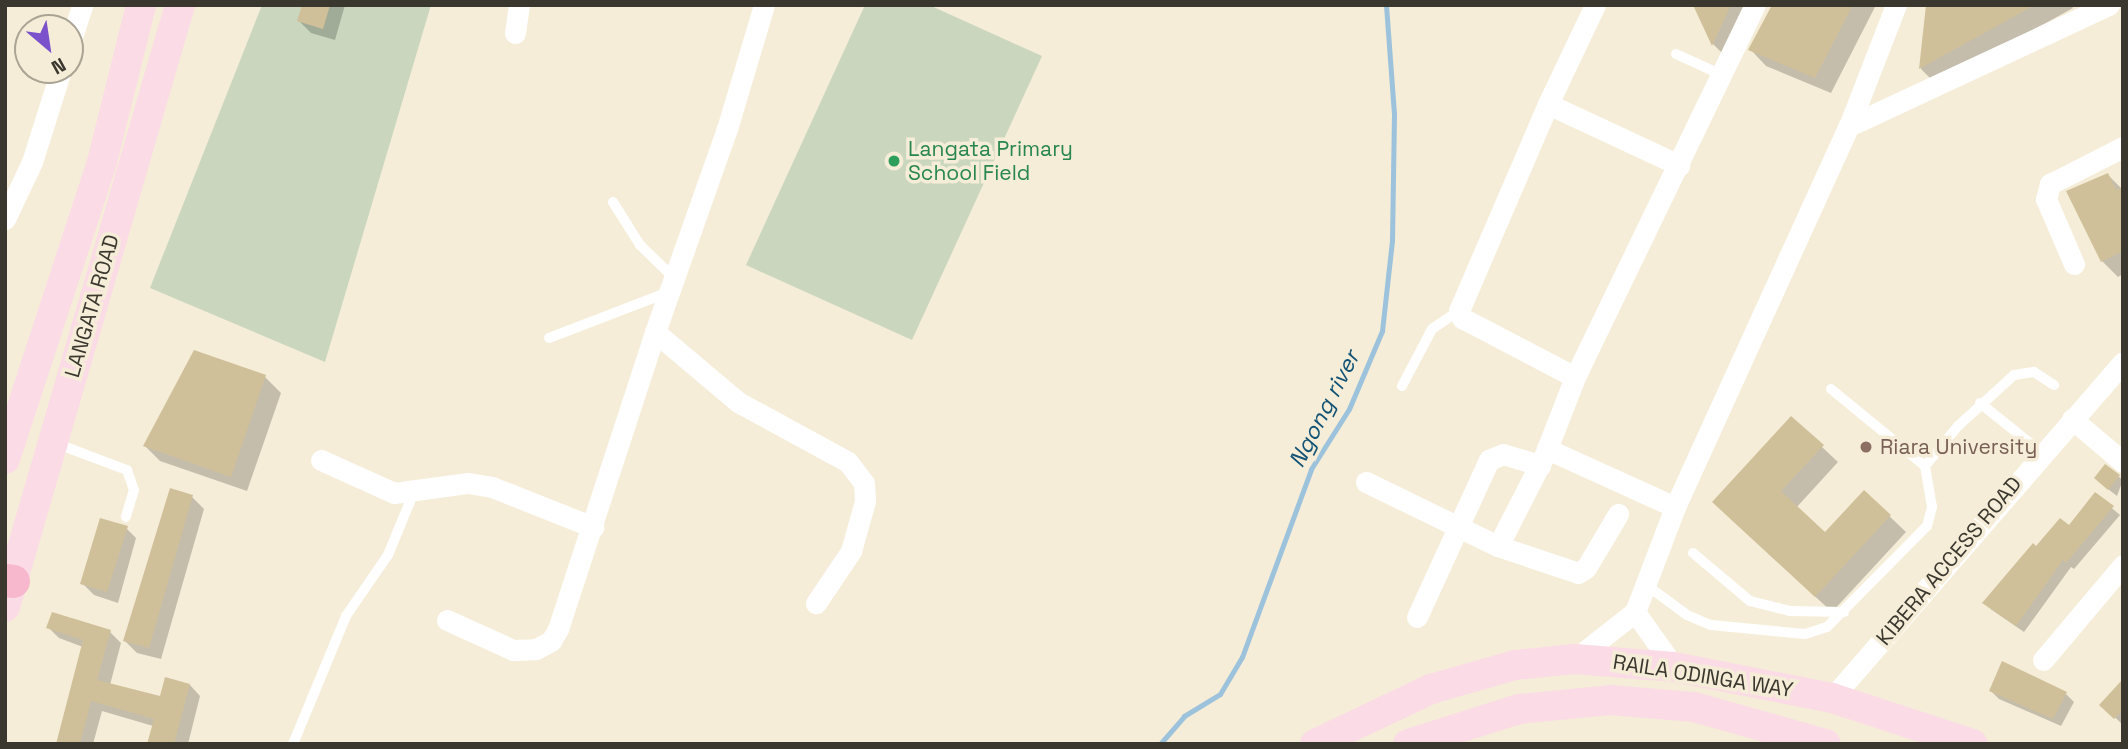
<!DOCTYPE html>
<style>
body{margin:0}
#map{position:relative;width:2128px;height:749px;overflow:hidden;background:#f5edd7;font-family:"Space Grotesk",sans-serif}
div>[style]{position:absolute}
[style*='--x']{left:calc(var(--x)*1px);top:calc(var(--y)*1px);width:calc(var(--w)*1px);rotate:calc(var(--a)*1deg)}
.green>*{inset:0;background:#cad7be}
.shadow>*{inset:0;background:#0003}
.stream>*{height:5px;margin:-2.5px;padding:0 2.5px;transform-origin:2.5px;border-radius:2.5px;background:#9dc2dc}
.building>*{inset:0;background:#d0c09a}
.service>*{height:10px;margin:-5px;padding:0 5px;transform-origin:5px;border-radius:5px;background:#fff}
.minor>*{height:21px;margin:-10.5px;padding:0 10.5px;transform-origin:10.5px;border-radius:10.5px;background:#fff}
.secondary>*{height:30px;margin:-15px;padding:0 15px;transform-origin:15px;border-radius:15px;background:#fbdce6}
.primary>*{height:33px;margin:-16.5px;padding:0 16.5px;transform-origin:16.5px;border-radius:16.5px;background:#f7b8cd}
.dots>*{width:19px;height:19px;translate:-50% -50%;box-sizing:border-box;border:4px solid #f5edd7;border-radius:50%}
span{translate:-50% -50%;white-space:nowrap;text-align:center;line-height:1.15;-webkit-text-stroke:7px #f5edd7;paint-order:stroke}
.leisure-label{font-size:21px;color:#27864d}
.left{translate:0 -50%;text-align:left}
.street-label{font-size:21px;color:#3a372f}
.education-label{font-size:21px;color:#785e54}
.water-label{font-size:23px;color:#125275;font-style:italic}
.frame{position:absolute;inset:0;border:7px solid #3a372f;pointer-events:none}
.north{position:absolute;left:14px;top:14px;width:70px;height:70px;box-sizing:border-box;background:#f5edd7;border:2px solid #aaa494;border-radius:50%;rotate:151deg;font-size:19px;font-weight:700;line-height:28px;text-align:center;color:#3a372f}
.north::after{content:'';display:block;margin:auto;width:24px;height:32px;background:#7b52cb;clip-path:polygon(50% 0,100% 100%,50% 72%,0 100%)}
</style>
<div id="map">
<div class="green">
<div style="clip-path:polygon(262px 5px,431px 5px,325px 362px,150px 288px)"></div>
<div style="clip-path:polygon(865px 5px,929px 5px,1042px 56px,912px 340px,746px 265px)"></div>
</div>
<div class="shadow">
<div style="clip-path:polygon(304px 5px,345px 5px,335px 40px,311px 33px,299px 21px)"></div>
<div style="clip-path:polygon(1694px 5px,1755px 5px,1728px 59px,1713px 44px)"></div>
<div style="clip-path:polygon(1774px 5px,1876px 5px,1831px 93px,1766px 66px,1751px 50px)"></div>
<div style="clip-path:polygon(1928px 5px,2071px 5px,2073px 8px,1936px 84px,1921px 69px)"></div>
<div style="clip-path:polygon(2108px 175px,2123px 190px,2123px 274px,2118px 277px,2102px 261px)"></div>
<div style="clip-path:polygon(265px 377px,281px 393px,247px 491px,160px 461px,145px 446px)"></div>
<div style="clip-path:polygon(1791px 418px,1838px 462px,1796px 508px,1825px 534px,1864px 492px,1906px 532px,1832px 612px,1730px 518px)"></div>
<div style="clip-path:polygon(2105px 466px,2123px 480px,2117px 496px,2104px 486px)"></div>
<div style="clip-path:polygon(2095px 494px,2120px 515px,2074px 569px,2071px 567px,2024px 632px,1992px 610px,1985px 603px,2037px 548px,2069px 527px)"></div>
<div style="clip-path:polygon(192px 497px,204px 509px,161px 659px,137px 653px,125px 641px)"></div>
<div style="clip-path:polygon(124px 526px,136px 538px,118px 603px,94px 595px,82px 583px)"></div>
<div style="clip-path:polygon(48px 627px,110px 632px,121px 643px,110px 685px,161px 698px,190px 685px,200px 696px,188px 744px,148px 744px,153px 726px,102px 711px,93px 744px,58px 744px,83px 647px,59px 638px)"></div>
<div style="clip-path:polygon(2123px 685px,2123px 725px,2102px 705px)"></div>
<div style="clip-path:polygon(1991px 691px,2066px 694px,2074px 702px,2061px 726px,1999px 699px)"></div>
</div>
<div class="stream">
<div style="--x:1160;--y:744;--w:37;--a:-49"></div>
<div style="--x:1184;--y:716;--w:42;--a:-31.4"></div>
<div style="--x:1220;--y:694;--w:43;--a:-59.3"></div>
<div style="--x:1242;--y:657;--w:200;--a:-69.8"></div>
<div style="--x:1311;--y:469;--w:71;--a:-57.7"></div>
<div style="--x:1349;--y:409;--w:85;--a:-67.1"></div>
<div style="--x:1382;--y:331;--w:91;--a:-83.7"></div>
<div style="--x:1392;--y:241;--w:127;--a:-89.1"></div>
<div style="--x:1394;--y:114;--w:109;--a:-94.2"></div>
</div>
<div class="building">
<div style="clip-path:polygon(302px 5px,330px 5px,323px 29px,297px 21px)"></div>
<div style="clip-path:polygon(1693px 5px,1731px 5px,1712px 46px)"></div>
<div style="clip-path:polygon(1772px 5px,1853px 5px,1815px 78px,1748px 50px)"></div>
<div style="clip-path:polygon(1926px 5px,2035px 5px,1919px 69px)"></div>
<div style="clip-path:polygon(2108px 173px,2116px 190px,2123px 187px,2123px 251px,2101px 262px,2066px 191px)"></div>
<div style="clip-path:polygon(194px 350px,266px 375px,231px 477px,143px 446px)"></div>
<div style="clip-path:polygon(1791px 416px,1824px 445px,1781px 491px,1825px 532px,1864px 490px,1891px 515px,1815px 597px,1712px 502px)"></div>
<div style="clip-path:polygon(2105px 464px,2120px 475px,2108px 490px,2094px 478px)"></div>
<div style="clip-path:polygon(170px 488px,193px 495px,149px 648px,123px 641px)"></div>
<div style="clip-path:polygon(2095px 492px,2114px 506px,2066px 563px,2063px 560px,2016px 626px,1982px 603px,2033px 543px,2036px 546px,2060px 518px,2069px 525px)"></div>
<div style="clip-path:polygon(100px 518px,128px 526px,107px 592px,80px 584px)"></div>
<div style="clip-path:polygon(52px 612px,111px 630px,97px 680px,160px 696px,165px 677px,190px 684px,174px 744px,147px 744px,154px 719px,91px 701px,80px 744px,56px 744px,83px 640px,46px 628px)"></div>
<div style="clip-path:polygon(2002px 661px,2067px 692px,2053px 719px,1989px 691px)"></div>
<div style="clip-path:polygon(2123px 679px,2123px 710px,2114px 719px,2099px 705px)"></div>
</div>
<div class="service">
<div style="--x:1676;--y:54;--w:51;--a:24.5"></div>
<div style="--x:613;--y:202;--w:51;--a:57.9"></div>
<div style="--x:640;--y:245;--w:47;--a:44.1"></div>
<div style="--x:549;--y:338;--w:129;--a:-21"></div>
<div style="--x:1402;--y:386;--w:64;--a:-62.2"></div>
<div style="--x:1432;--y:329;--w:32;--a:-34"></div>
<div style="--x:1831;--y:389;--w:122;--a:39.3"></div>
<div style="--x:1980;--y:403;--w:78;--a:38.8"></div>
<div style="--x:55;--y:443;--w:77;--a:20.6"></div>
<div style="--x:127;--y:470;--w:21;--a:71"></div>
<div style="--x:134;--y:490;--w:28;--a:107"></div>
<div style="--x:1693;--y:553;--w:75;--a:40.1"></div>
<div style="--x:1750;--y:601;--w:41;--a:14"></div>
<div style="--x:1790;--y:611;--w:54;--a:1.1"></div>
<div style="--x:1645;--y:584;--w:52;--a:36.4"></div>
<div style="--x:1687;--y:615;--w:26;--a:23"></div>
<div style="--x:1711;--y:625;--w:94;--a:5.5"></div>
<div style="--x:1805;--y:634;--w:23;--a:-18"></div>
<div style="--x:1827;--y:627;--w:142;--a:-45.3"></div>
<div style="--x:1927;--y:526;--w:20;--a:-75"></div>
<div style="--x:1932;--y:507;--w:42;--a:-99.7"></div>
<div style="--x:1925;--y:466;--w:52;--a:-50.5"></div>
<div style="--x:1958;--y:426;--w:76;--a:-42.3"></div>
<div style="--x:2014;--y:375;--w:20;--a:-9"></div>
<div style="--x:2034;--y:372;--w:24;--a:33"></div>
<div style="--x:293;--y:744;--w:139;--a:-67.5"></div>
<div style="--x:346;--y:616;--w:74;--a:-55.5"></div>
<div style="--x:388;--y:555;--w:68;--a:-67.6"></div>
</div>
<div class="minor">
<div style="--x:1595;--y:5;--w:110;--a:115.4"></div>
<div style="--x:1548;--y:104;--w:145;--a:25"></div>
<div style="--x:515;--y:33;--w:28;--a:-82"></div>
<div style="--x:70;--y:43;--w:40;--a:-72"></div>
<div style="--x:1548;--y:104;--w:225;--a:113.3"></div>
<div style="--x:1459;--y:311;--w:8;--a:67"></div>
<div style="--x:1462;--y:318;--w:127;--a:27.6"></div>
<div style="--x:1849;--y:126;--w:287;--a:-25"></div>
<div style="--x:5;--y:219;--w:63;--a:-64.7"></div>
<div style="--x:32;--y:162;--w:96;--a:-72.5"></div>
<div style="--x:2074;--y:264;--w:71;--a:-113.3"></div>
<div style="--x:2046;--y:199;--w:16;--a:-75"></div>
<div style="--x:2050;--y:184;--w:82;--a:-26.9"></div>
<div style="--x:655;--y:332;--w:109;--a:40.1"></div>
<div style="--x:738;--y:402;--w:125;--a:28.6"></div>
<div style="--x:848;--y:462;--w:26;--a:53"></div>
<div style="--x:864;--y:483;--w:18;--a:87"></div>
<div style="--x:865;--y:501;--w:52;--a:105.6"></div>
<div style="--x:851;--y:551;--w:63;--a:123.9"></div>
<div style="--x:2072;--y:419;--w:67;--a:40.1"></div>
<div style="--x:321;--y:460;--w:80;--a:24.3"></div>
<div style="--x:394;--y:493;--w:75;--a:-7.7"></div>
<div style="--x:468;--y:483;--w:24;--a:9"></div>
<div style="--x:492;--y:487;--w:109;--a:21.6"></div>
<div style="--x:1366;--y:482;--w:147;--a:25.9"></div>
<div style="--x:1498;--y:546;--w:84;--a:18.6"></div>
<div style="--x:1578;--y:573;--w:9;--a:-32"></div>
<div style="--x:1586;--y:568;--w:63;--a:-59.3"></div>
<div style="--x:1675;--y:507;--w:141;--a:-155.6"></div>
<div style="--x:1547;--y:449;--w:77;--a:-68.7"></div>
<div style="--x:1575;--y:377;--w:413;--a:-64.2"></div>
<div style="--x:1498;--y:546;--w:103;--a:-62.9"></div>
<div style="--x:1635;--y:612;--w:67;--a:54.7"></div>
<div style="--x:1417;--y:617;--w:173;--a:-65.4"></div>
<div style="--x:1489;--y:460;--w:15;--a:-23"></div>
<div style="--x:1503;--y:454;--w:39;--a:17"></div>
<div style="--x:447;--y:620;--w:72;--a:24.4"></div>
<div style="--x:513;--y:650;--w:23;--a:-2"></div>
<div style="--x:536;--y:649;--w:17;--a:-28"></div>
<div style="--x:551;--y:641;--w:14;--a:-60"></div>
<div style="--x:558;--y:629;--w:312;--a:-71.9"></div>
<div style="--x:655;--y:332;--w:215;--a:-70.5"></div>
<div style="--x:727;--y:129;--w:129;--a:-73.4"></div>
<div style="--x:1575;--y:659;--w:76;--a:-38.1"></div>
<div style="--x:1635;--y:612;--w:112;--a:-69.1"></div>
<div style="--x:1675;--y:507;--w:419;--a:-65.5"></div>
<div style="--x:1849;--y:126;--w:130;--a:-68.8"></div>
<div style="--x:2043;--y:660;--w:124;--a:-49.9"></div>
<div style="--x:1832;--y:698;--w:444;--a:-49.1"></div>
</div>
<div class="secondary">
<div style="--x:5;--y:459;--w:312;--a:-71.9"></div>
<div style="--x:102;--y:162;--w:162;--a:-76"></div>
<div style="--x:5;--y:607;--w:627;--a:-73.79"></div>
<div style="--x:1315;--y:744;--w:128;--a:-25.4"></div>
<div style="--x:1431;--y:689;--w:87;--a:-15.9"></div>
<div style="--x:1515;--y:665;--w:60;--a:-5.7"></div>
<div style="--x:1575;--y:659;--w:99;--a:4.6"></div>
<div style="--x:1674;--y:667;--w:161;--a:11.1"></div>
<div style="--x:1832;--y:698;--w:148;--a:18.1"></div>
<div style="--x:1408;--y:744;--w:116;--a:-17.5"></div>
<div style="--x:1519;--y:709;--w:91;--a:-5.6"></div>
<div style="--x:1610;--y:700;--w:84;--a:4.8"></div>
<div style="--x:1694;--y:707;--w:137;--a:15.7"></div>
</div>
<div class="primary">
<div style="--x:5;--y:580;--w:8;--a:7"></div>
</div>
<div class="dots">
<div style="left:894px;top:161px;background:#2e9e5b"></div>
<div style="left:1866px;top:447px;background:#8d6e63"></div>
</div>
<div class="leisure-label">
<span class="left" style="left:908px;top:161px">Langata Primary<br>School Field</span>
</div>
<div class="street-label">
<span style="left:92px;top:306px;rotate:-74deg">LANGATA ROAD</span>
<span style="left:1949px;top:561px;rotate:-50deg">KIBERA ACCESS ROAD</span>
<span style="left:1703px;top:676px;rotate:9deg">RAILA ODINGA WAY</span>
</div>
<div class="education-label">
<span class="left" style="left:1880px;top:447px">Riara University</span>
</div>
<div class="water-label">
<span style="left:1324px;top:409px;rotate:-63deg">Ngong river</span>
</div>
<div class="frame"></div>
<div class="north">N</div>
</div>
